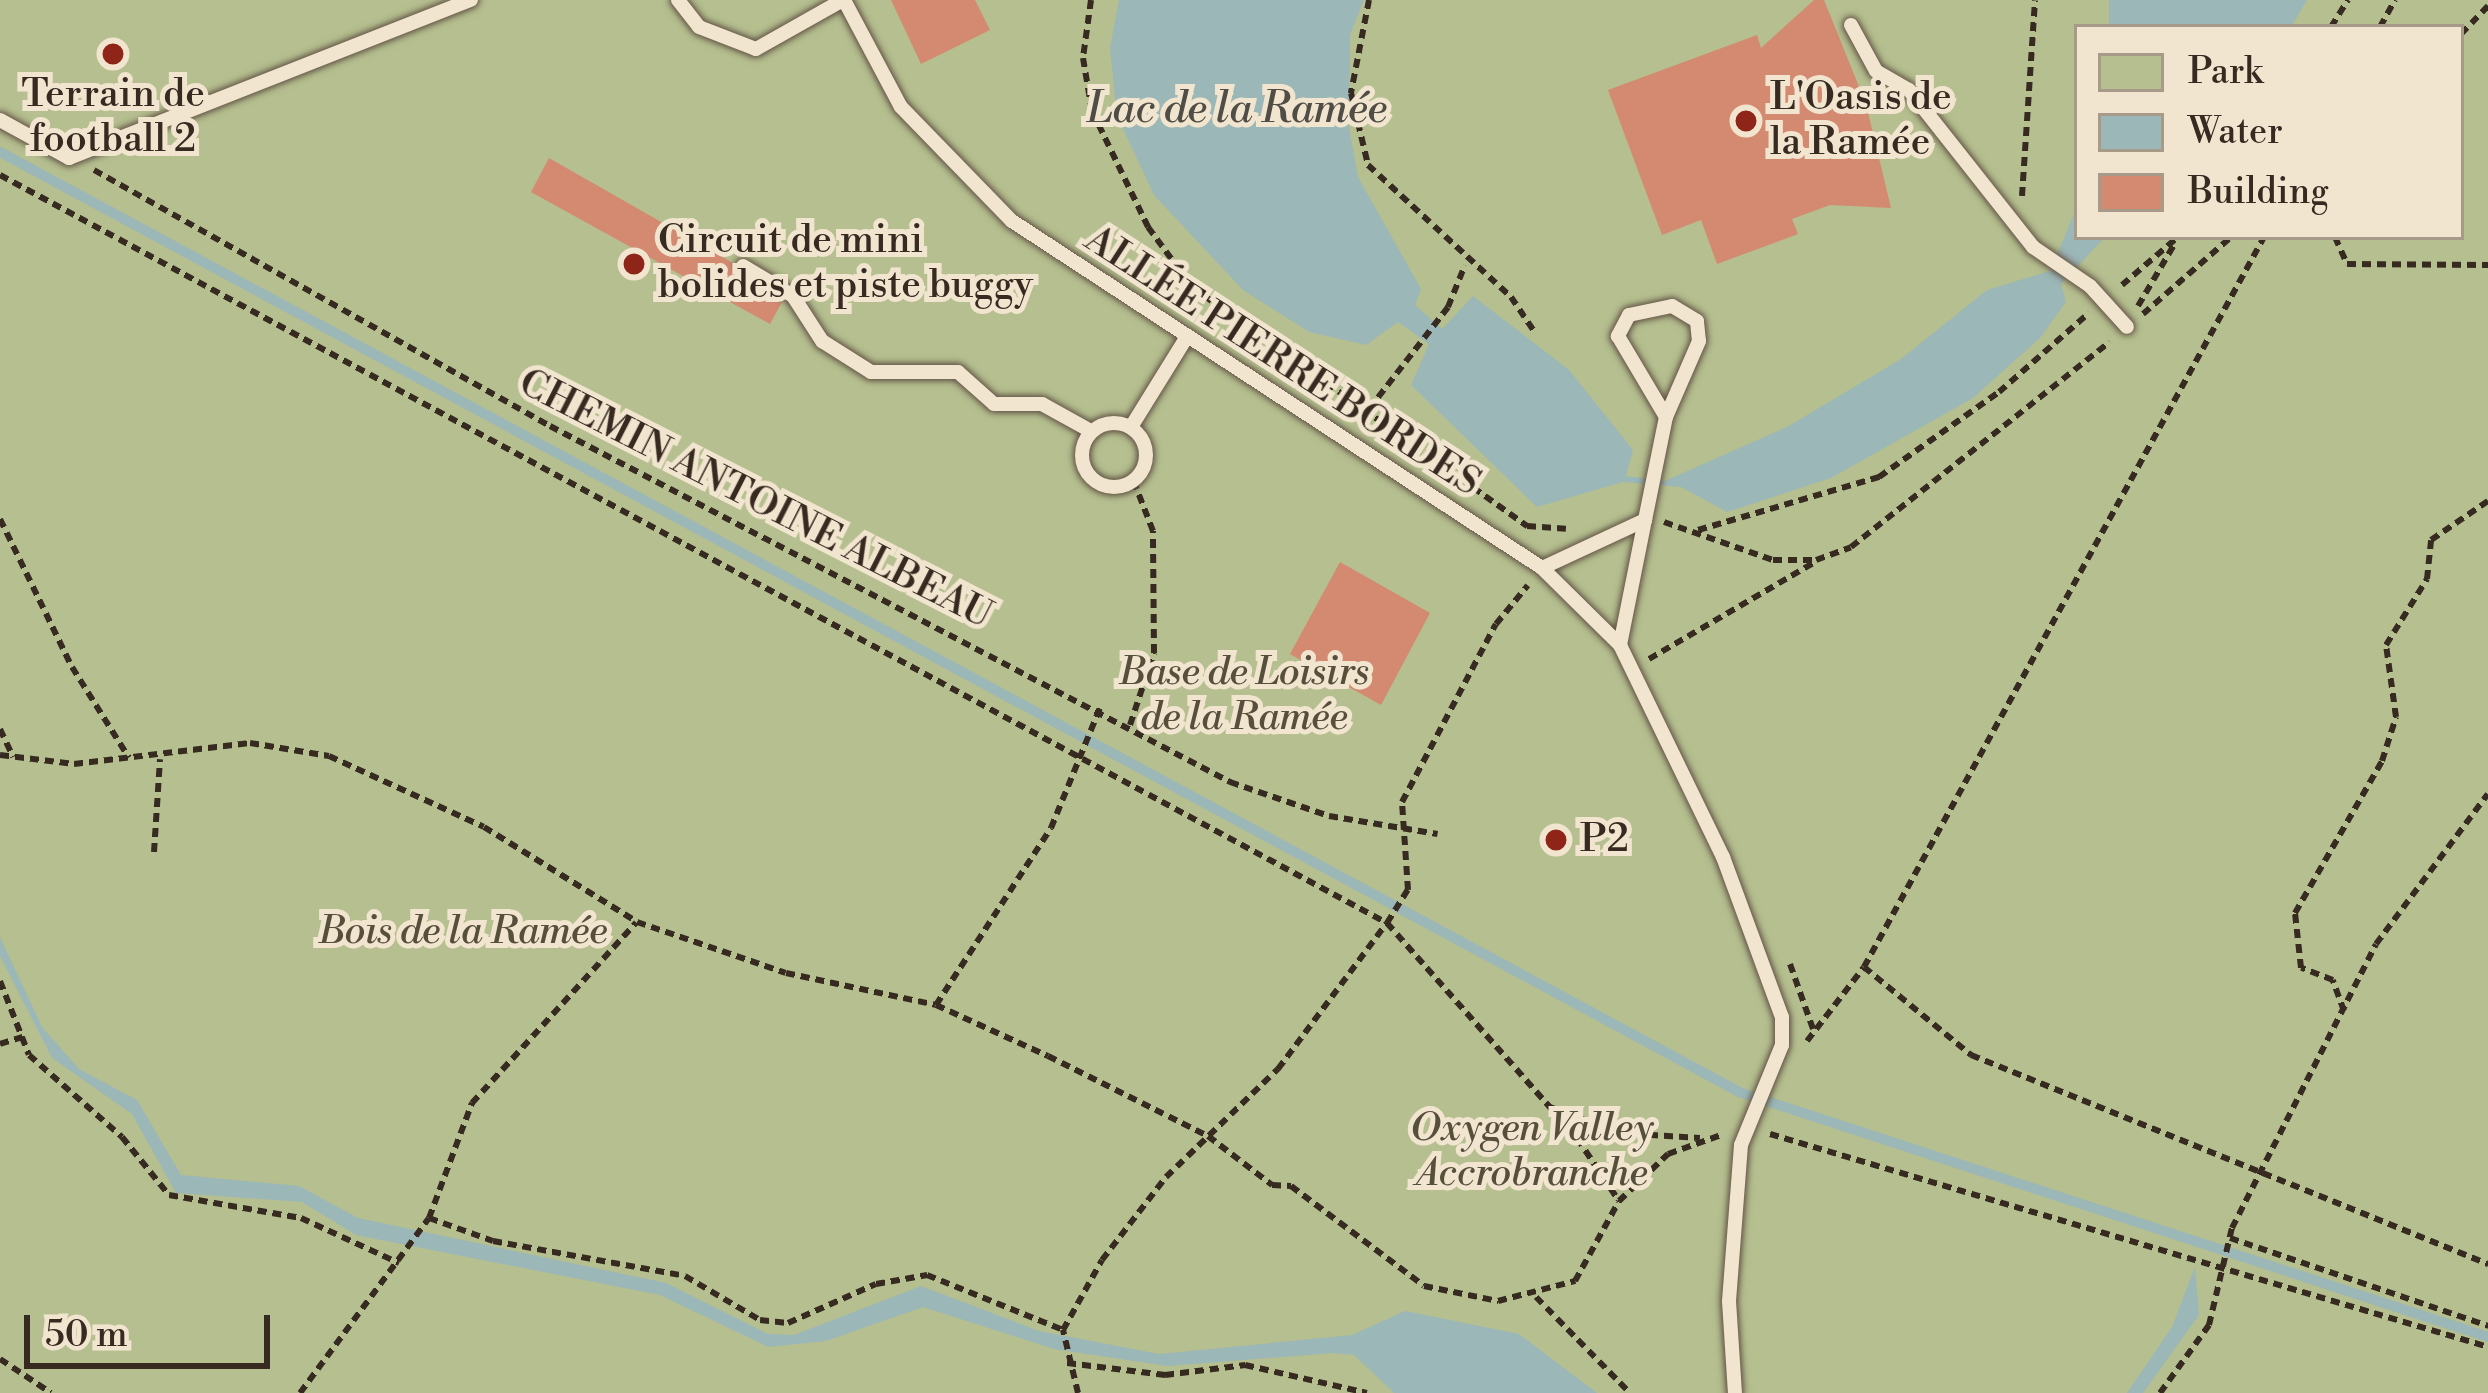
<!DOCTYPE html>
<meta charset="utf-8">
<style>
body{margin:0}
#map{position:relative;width:2488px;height:1393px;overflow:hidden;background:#ebd7b5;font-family:"Libre Bodoni",serif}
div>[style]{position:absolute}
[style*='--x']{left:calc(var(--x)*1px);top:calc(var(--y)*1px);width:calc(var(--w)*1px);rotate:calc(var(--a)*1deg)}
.green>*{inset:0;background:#b5bf8f}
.water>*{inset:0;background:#9bb7b7}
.stream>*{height:10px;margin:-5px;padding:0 5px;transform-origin:5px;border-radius:5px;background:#9bb7b7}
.building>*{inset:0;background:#d48971}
.path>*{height:6px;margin-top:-3px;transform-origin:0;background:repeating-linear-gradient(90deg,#362a21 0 9px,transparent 0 15px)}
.roads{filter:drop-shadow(0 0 3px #635546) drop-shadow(0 0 3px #635546)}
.service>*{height:14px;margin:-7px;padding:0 7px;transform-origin:7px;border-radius:7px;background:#f2e5cf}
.service>.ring{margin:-7px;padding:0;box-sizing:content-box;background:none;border:14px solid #f2e5cf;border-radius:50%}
.dots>*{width:33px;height:33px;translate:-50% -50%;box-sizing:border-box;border:6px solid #f2e5cf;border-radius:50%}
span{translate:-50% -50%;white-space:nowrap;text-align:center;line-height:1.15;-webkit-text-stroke:10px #f2e5cf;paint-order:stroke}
.poi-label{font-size:39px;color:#362a21}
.left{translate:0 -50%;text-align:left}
.street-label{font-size:39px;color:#362a21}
.park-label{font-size:39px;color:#564f3c;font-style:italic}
.water-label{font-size:42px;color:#4f4d46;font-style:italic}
.legend{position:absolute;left:2074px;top:24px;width:390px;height:216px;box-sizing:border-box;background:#f2e5cf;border:3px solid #a79a89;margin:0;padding:15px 21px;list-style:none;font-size:36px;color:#362a21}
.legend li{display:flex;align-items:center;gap:24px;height:60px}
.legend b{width:60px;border:3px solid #a79a89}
.scale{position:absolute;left:24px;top:1315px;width:246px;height:54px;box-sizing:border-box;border:6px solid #362a21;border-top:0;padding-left:15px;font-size:36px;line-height:42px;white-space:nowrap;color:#362a21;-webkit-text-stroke:9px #f2e5cf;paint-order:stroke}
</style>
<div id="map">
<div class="green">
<div style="clip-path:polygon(evenodd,0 0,2488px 0,2488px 1393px,0 1393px,0 0,2077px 27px,2461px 27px,2461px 237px,2077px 237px,2077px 27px)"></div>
</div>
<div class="water">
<div style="clip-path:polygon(1119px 0,1364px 0,1350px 35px,1349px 128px,1358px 177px,1421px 289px,1415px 305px,1442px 329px,1473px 296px,1569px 370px,1633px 450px,1626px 476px,1665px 481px,1787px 427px,1901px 359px,1987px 290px,2050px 271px,2077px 207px,2077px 237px,2105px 237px,2061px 284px,2066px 302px,2040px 338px,1973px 398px,1831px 478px,1727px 512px,1681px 487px,1623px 482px,1537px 507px,1411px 385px,1429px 344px,1398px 322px,1366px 345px,1309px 332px,1243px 290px,1154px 195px,1117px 116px,1110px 48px)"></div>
<div style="clip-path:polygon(2109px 0,2307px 0,2291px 27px,2109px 27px)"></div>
<div style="clip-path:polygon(0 937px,42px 1027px,79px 1069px,137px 1100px,181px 1175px,299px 1186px,358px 1218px,666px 1283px,768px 1334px,794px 1335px,921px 1286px,1039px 1331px,1159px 1354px,1352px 1335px,1405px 1311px,1519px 1334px,1597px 1393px,1394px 1393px,1354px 1355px,1334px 1353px,1167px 1366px,1054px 1349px,923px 1307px,826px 1341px,768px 1347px,660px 1295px,356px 1235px,302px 1202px,176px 1193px,132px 1114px,52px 1058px,0 956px)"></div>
<div style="clip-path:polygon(2195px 1267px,2199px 1315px,2143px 1393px,2127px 1393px,2172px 1327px)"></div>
</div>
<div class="stream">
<div style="--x:0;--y:152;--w:1977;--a:28.39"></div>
<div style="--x:1739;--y:1092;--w:788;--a:18.11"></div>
</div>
<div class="building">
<div style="clip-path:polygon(891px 0,975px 0,990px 30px,921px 64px)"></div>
<div style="clip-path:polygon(1814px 0,1824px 0,1866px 104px,1891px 208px,1830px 205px,1792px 219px,1798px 234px,1717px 264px,1701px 220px,1662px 235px,1608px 90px,1757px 35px,1761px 48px)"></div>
<div style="clip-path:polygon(549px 158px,733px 263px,736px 275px,782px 302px,770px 324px,531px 192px)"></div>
<div style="clip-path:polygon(1340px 562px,1430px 613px,1381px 705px,1290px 654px)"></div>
</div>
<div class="path">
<div style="--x:1091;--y:0;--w:59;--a:97.9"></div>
<div style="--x:1083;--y:58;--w:54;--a:80.4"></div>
<div style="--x:1092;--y:111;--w:129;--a:64.2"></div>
<div style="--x:1148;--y:227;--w:74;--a:53.7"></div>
<div style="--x:1192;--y:287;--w:412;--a:35.5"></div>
<div style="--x:1527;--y:526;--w:39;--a:4"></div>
<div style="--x:1369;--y:0;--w:95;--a:101"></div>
<div style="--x:1351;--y:93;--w:74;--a:76.7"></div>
<div style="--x:1368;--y:165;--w:195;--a:42.7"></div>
<div style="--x:1511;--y:297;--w:40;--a:56"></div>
<div style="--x:2331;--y:27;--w:32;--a:-58"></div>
<div style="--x:2380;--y:27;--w:31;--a:-61"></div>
<div style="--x:2461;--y:34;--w:39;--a:-46"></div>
<div style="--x:94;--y:170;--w:523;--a:29.31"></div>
<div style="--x:550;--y:426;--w:768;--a:27.63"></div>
<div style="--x:1230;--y:782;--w:105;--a:19"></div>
<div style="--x:1329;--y:816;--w:110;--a:9.4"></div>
<div style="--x:0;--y:175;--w:1576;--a:28.34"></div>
<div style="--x:1387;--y:923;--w:287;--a:48.5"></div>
<div style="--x:1577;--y:1138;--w:76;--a:56.3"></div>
<div style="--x:2022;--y:196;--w:196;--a:-86.2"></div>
<div style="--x:2335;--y:237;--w:30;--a:66"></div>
<div style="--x:2347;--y:264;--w:141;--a:0.4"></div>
<div style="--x:2122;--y:285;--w:74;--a:-40.6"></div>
<div style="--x:2138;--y:306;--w:71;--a:-59.5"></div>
<div style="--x:2143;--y:314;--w:117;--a:-41.2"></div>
<div style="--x:1369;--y:409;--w:129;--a:-52.2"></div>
<div style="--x:1448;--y:307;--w:45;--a:-68"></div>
<div style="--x:0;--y:519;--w:165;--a:64.1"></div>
<div style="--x:72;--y:667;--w:107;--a:57.9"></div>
<div style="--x:1664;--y:522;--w:115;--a:19.2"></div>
<div style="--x:1773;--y:560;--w:43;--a:0"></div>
<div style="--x:1816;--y:560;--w:37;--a:-20"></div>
<div style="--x:1851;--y:547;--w:330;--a:-38.4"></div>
<div style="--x:1698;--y:530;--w:189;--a:-16.3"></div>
<div style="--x:1879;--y:477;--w:147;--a:-35.3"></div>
<div style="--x:1999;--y:392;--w:120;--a:-41.3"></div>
<div style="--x:1649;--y:659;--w:190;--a:-30.3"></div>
<div style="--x:1130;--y:725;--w:76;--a:-71.6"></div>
<div style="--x:1154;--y:653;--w:122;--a:-90.5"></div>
<div style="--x:1153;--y:531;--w:53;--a:-111.2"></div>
<div style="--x:0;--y:729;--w:31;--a:65"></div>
<div style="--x:0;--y:755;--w:75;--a:6.9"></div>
<div style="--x:74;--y:764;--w:177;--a:-6.8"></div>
<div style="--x:250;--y:743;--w:80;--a:9.3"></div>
<div style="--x:329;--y:756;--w:170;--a:24.6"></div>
<div style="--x:484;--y:827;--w:180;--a:31.8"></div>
<div style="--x:637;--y:922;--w:157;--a:18.9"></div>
<div style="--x:786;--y:973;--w:153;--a:12"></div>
<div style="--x:936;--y:1005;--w:123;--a:24.5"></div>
<div style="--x:1048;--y:1056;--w:179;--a:26.6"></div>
<div style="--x:1208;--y:1136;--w:81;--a:37.4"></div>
<div style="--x:1272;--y:1185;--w:19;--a:3"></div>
<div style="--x:1291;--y:1186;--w:166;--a:36.9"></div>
<div style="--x:1424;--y:1286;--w:76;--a:11.5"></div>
<div style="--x:1498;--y:1301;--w:80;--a:-14.6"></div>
<div style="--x:1575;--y:1281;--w:91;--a:-61.2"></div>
<div style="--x:1619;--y:1201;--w:68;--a:-43.8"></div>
<div style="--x:1668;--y:1154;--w:56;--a:-19.7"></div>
<div style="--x:154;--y:852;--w:93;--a:-86.3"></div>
<div style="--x:1790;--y:964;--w:69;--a:70.5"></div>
<div style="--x:1864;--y:967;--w:139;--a:39.4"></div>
<div style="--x:1971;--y:1055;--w:558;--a:22.01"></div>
<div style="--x:0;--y:981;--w:79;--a:68.6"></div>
<div style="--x:29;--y:1055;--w:124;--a:41.4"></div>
<div style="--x:122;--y:1137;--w:75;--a:51"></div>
<div style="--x:169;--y:1195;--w:134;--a:9.9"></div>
<div style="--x:301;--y:1218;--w:108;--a:24.7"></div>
<div style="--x:936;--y:1005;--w:211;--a:-57"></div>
<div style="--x:1051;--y:828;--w:130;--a:-67.8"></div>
<div style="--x:2344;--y:1011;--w:33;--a:-110"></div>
<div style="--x:2333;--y:980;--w:34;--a:-159"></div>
<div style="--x:2301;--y:968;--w:55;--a:-96.2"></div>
<div style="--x:2295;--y:913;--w:175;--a:-60.2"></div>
<div style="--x:2382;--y:761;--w:46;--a:-72.3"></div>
<div style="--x:2396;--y:717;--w:73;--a:-97.9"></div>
<div style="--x:2386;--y:645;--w:78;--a:-58.2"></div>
<div style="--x:2427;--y:579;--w:39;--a:-84"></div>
<div style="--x:2431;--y:540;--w:69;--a:-34.4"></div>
<div style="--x:1807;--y:1041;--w:93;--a:-52.4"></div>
<div style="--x:1864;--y:967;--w:832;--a:-61.28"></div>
<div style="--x:0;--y:1044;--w:24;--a:-17"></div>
<div style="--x:1550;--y:1107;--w:74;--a:20.6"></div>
<div style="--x:1619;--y:1133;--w:81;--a:3.5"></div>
<div style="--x:1770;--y:1134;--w:749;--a:16.52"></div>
<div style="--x:429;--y:1218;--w:68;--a:19.8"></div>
<div style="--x:493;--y:1241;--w:195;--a:10.3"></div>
<div style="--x:685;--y:1276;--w:87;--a:30.4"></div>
<div style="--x:760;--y:1320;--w:28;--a:6"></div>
<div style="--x:788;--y:1323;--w:96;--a:-23.9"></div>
<div style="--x:876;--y:1284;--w:52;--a:-10"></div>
<div style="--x:927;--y:1275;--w:147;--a:22"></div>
<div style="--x:2230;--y:1238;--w:273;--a:18.8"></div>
<div style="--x:1536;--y:1297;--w:134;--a:45.6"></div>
<div style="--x:0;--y:1359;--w:61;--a:33.7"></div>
<div style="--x:1067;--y:1363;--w:99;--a:7"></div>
<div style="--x:1165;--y:1375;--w:81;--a:-7.1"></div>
<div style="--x:1245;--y:1365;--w:125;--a:12.9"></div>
<div style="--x:300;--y:1393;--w:217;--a:-53.6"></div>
<div style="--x:429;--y:1218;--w:123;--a:-69.5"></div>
<div style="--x:472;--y:1103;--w:244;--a:-47.7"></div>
<div style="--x:1078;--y:1393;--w:65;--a:-103.4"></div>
<div style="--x:1063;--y:1330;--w:80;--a:-60.9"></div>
<div style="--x:1102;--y:1260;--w:105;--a:-52.4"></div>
<div style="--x:1166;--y:1177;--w:156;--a:-44"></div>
<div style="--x:1278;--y:1069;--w:182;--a:-53.3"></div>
<div style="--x:1387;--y:923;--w:39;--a:-58"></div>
<div style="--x:1408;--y:890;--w:88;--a:-93.9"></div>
<div style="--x:1402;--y:802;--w:201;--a:-62.2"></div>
<div style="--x:1496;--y:624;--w:50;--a:-50.6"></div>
<div style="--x:2160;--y:1393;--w:84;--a:-54.2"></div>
<div style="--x:2209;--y:1325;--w:100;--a:-76.7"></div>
<div style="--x:2232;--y:1228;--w:318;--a:-63.1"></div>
<div style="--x:2376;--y:944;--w:187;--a:-53.3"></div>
</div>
<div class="roads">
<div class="service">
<div style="--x:678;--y:0;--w:34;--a:52"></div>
<div style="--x:699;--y:27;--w:61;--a:21.1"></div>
<div style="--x:756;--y:49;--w:100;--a:-29.4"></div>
<div style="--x:844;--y:0;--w:121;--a:62"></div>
<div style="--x:901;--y:107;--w:159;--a:45.8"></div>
<div style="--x:1012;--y:221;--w:633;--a:33.21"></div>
<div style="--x:1542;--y:568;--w:110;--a:44.6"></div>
<div style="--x:1620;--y:645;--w:236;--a:64.1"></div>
<div style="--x:1723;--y:857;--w:171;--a:69.8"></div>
<div style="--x:1782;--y:1017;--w:28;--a:90"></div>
<div style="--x:1782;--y:1045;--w:108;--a:112.3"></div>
<div style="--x:1741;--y:1145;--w:156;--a:94.4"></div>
<div style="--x:1729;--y:1301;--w:92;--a:86.3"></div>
<div style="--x:1851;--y:25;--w:52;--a:61.5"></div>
<div style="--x:1876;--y:71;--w:38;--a:30"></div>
<div style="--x:1909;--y:90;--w:200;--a:51.7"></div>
<div style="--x:2033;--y:247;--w:69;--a:34.4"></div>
<div style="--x:2090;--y:286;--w:55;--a:47.9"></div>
<div style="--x:0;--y:120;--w:79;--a:28.8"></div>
<div style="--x:69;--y:158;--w:432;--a:-21.5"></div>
<div style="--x:743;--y:266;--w:58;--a:31"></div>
<div style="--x:793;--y:296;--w:54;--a:57.2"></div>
<div style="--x:822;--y:341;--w:58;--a:32.3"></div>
<div style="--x:871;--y:372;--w:87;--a:0"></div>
<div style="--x:958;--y:372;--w:48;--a:41.6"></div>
<div style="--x:994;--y:404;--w:48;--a:0"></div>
<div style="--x:1042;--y:404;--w:56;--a:28.9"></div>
<div class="ring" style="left:1082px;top:423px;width:50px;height:50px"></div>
<div style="--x:1131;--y:427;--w:102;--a:-58.2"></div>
<div style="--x:1542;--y:568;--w:114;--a:-25"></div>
<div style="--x:1645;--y:520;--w:105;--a:-78.5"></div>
<div style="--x:1666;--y:417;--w:83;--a:-66.5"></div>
<div style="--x:1699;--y:341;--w:20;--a:-96"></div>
<div style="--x:1697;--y:321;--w:29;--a:-149"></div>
<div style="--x:1672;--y:306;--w:44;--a:168.2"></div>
<div style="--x:1629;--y:315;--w:24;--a:118"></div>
<div style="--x:1618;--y:336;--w:94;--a:59.3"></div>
<div style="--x:1620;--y:645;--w:127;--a:-78.7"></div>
</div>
</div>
<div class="dots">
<div style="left:113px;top:54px;background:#8f2418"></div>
<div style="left:1746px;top:121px;background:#8f2418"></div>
<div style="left:634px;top:264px;background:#8f2418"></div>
<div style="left:1556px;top:840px;background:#8f2418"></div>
</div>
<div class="poi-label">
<span style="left:113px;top:118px">Terrain de<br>football 2</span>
<span class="left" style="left:1770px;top:121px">L'Oasis de<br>la Ramée</span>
<span class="left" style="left:658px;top:264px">Circuit de mini<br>bolides et piste buggy</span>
<span class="left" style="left:1580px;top:840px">P2</span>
</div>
<div class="street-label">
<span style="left:1282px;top:362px;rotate:33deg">ALLÉE PIERRE BORDES</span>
<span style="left:755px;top:500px;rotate:27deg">CHEMIN ANTOINE ALBEAU</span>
</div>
<div class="park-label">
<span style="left:1244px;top:696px">Base de Loisirs<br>de la Ramée</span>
<span style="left:463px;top:932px">Bois de la Ramée</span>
<span style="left:1532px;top:1152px">Oxygen Valley<br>Accrobranche</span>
</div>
<div class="water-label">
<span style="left:1237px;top:110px">Lac de la Ramée</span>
</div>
<ul class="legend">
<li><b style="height:33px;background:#b5bf8f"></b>Park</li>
<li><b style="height:33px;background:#9bb7b7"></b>Water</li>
<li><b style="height:33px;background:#d48971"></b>Building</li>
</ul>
<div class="scale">50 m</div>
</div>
